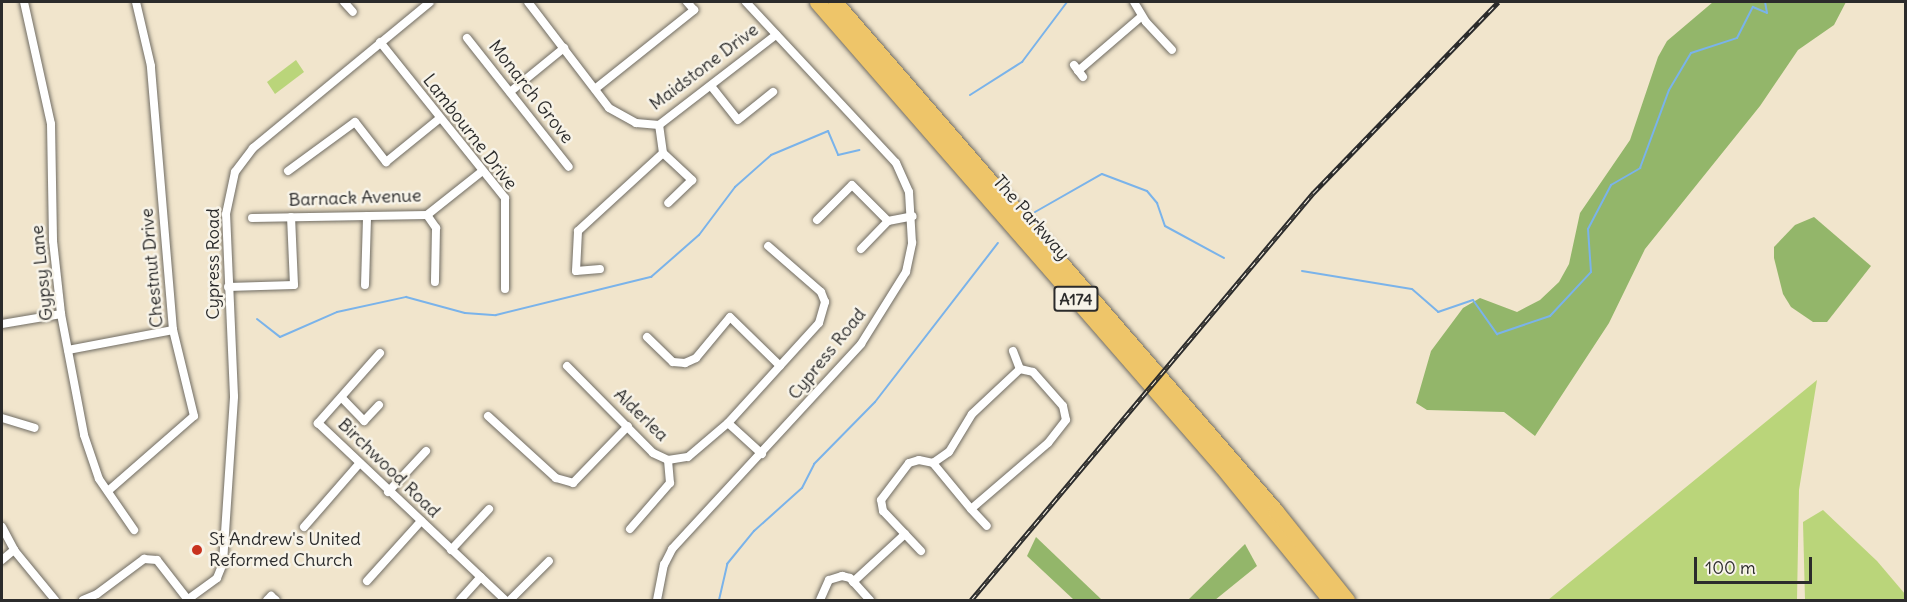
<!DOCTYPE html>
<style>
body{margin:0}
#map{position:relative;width:1907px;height:602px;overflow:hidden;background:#f1e5cc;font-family:Delius,sans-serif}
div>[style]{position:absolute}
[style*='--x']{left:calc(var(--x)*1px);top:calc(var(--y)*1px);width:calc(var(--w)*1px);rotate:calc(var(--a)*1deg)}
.green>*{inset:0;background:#bad57a}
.forest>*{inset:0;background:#93b66a}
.stream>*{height:2px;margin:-1px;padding:0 1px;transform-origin:1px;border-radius:1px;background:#7ab3ea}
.roads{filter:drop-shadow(0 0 2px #706c63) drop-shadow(0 0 2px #706c63)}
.street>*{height:8px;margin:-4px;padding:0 4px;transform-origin:4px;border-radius:4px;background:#fff}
.highway>*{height:15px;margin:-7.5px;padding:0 7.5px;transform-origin:7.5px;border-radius:7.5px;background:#eec569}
.rail>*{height:4.5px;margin-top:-2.25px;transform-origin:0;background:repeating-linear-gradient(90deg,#f7f3e8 0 7px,#2b2b2b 0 14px);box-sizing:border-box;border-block:2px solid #2b2b2b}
.dots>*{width:16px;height:16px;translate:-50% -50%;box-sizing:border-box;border:3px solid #f7f3e8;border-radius:50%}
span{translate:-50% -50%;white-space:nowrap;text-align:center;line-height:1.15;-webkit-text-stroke:5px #f7f3e8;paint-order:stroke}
.shield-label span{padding:2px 4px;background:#f7f3e8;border:2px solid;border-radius:4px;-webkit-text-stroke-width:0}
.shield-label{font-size:16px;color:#2b2b2b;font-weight:700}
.street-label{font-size:18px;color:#2b2b2b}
.poi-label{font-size:18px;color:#2b2b2b}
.left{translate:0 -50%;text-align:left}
.frame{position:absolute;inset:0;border:3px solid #2b2b2b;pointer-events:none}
.scale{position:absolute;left:1694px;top:557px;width:118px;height:27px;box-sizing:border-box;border:3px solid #2b2b2b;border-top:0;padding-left:8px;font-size:18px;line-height:21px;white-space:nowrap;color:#2b2b2b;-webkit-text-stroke:4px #f7f3e8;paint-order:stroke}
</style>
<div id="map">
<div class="green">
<div style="clip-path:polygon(296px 60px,304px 72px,275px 94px,267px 82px)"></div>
<div style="clip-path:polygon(1817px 380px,1799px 490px,1797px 600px,1548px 600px)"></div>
<div style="clip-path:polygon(1823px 510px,1877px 561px,1905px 594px,1905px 600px,1805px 600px,1803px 522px)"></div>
</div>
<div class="forest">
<div style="clip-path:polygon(1713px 2px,1846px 2px,1834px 25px,1798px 50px,1760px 106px,1645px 249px,1609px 323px,1535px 436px,1504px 412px,1427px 410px,1416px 403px,1431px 351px,1463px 308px,1480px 298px,1517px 312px,1540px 300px,1559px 282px,1569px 264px,1580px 213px,1630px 140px,1658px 57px,1667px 41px)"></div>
<div style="clip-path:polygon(1814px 217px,1871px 266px,1827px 322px,1813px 322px,1791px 307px,1783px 294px,1774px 258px,1774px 247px,1795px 225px)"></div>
<div style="clip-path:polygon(1036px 537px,1102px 600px,1074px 600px,1027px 556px)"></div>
<div style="clip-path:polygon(1245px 544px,1257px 566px,1215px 600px,1188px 600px)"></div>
</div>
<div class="stream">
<div style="--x:970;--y:95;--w:62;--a:-32.4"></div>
<div style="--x:1022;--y:62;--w:75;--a:-53.1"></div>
<div style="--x:1035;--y:212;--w:77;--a:-29.6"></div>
<div style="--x:1102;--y:174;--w:48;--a:20.7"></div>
<div style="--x:1147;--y:191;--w:16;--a:50"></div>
<div style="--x:1157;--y:203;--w:24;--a:71"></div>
<div style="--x:1165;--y:226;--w:67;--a:28.5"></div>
<div style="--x:1302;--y:271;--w:111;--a:9.3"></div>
<div style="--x:1412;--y:289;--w:35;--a:41"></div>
<div style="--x:1438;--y:312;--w:37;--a:-19"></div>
<div style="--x:1473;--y:300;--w:42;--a:54.8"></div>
<div style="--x:1497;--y:334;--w:56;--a:-18.8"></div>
<div style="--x:1550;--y:316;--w:60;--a:-47"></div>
<div style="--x:1591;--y:272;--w:43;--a:-94"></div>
<div style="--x:1588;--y:229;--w:50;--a:-62.4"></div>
<div style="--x:1611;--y:185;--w:34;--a:-30"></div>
<div style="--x:1640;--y:168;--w:83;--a:-69.6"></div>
<div style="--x:1669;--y:90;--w:43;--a:-59.3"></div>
<div style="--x:1691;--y:53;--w:48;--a:-18.1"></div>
<div style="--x:1737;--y:38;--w:35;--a:-63"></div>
<div style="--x:1753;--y:7;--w:15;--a:23"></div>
<div style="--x:1767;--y:13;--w:11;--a:-100"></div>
<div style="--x:257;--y:319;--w:29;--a:38"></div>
<div style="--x:280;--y:337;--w:62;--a:-23.7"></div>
<div style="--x:337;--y:312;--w:71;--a:-12.3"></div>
<div style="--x:406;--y:297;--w:61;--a:15.2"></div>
<div style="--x:465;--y:313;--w:31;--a:4"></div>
<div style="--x:496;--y:315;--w:160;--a:-13.8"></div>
<div style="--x:651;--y:277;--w:64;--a:-41.2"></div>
<div style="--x:699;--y:235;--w:60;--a:-53.1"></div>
<div style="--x:735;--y:187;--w:48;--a:-41.6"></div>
<div style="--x:771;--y:155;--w:62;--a:-22.8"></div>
<div style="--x:828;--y:131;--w:26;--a:67"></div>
<div style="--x:838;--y:155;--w:22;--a:-13"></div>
<div style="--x:719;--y:600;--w:37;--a:-77"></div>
<div style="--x:727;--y:564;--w:43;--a:-50.7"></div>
<div style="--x:754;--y:531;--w:64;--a:-41.9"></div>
<div style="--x:802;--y:488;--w:27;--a:-63"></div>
<div style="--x:814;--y:464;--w:87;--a:-45.5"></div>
<div style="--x:875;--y:402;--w:201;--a:-52.3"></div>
</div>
<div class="roads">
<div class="street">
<div style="--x:24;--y:2;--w:125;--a:77.5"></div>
<div style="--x:51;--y:124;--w:117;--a:89"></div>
<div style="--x:53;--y:241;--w:73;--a:83.7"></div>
<div style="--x:61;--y:314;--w:123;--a:79.2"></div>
<div style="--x:84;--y:435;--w:46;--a:71.2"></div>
<div style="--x:99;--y:479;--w:62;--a:55.5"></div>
<div style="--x:344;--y:2;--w:13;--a:48"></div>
<div style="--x:528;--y:2;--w:133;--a:52.6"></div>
<div style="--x:609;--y:108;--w:31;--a:29"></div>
<div style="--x:636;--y:123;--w:23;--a:5"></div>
<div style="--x:659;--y:125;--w:148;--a:-37.6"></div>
<div style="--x:1134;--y:2;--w:23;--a:59"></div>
<div style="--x:1146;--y:22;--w:38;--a:47"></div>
<div style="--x:467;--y:38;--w:164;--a:51.7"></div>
<div style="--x:380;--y:42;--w:200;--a:51.3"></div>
<div style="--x:505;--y:198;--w:91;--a:90"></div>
<div style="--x:1074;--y:65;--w:15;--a:53"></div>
<div style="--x:1078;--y:71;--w:84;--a:-40.7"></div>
<div style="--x:711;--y:86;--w:43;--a:51.5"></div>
<div style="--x:738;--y:120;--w:45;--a:-38.7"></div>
<div style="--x:595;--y:89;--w:127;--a:-38.6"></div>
<div style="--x:694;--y:10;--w:11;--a:-131"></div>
<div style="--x:510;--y:92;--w:70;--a:-39.2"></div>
<div style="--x:663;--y:153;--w:40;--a:43"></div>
<div style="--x:692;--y:180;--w:33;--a:136"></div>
<div style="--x:288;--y:171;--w:83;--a:-36.2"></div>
<div style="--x:355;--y:122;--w:51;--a:52.2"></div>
<div style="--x:386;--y:162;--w:68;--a:-39.1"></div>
<div style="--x:427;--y:215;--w:16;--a:55"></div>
<div style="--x:436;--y:228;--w:54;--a:91.1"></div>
<div style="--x:252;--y:218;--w:175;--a:-1"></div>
<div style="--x:427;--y:215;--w:69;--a:-38.5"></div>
<div style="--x:817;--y:220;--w:49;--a:-45"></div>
<div style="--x:852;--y:185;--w:51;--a:45"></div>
<div style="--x:888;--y:221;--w:25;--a:-11"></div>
<div style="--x:861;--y:249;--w:39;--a:-46"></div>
<div style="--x:600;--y:269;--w:24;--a:175"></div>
<div style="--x:576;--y:271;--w:40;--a:-87.1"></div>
<div style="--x:578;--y:231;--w:115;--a:-42.5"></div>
<div style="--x:663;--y:153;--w:28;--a:-98"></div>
<div style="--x:365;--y:285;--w:69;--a:-88.3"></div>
<div style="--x:228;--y:287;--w:66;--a:-1.7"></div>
<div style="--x:294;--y:285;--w:68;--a:-92.5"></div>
<div style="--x:2;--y:324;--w:60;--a:-9.6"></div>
<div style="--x:647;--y:337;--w:36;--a:44"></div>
<div style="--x:673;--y:362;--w:12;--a:5"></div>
<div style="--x:685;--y:363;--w:12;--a:-24"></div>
<div style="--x:696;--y:358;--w:53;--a:-50.3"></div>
<div style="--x:730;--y:317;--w:70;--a:44.4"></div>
<div style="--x:68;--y:350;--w:107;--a:-10.8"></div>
<div style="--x:1013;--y:351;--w:19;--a:69"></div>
<div style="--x:380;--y:353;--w:94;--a:131.5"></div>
<div style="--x:318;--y:423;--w:257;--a:43.4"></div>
<div style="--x:567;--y:366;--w:122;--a:45.3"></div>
<div style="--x:653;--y:453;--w:17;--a:25"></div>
<div style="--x:668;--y:460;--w:20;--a:-9"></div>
<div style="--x:688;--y:457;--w:52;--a:-40.4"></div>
<div style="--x:1020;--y:369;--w:13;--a:13"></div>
<div style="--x:1033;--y:372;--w:45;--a:48.6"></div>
<div style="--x:1063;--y:406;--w:14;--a:78"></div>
<div style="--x:1066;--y:420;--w:29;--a:128"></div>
<div style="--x:1048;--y:443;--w:101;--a:139.4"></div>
<div style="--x:971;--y:509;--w:60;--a:-129.6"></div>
<div style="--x:933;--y:463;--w:19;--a:-35"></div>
<div style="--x:949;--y:452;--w:44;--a:-58.8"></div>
<div style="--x:972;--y:414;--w:66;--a:-43.2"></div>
<div style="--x:342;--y:398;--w:32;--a:46"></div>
<div style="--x:364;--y:421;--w:22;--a:-47"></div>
<div style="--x:488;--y:416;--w:92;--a:42.4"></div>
<div style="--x:556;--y:478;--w:18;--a:16"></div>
<div style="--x:573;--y:483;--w:79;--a:-46"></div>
<div style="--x:2;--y:418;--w:34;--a:17"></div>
<div style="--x:762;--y:454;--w:46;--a:-137.6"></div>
<div style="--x:728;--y:423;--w:135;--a:-47.7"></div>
<div style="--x:819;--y:323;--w:22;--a:-74"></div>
<div style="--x:825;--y:302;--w:11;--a:-112"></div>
<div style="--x:821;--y:292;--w:70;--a:-139"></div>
<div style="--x:108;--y:491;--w:114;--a:-41.1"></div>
<div style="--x:194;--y:416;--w:89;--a:-103.7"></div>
<div style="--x:173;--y:330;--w:265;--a:-94.8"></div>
<div style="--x:151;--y:66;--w:66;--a:-103.2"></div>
<div style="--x:388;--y:492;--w:56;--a:-47.2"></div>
<div style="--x:971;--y:509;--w:23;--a:47"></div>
<div style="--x:2;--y:527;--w:26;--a:62"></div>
<div style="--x:14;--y:550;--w:65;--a:50.6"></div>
<div style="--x:304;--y:527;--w:84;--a:-48.9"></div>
<div style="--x:630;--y:529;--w:61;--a:-49"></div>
<div style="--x:670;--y:483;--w:23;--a:-95"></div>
<div style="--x:451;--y:550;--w:56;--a:-47.2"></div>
<div style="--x:921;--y:551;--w:55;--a:-133.5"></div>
<div style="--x:883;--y:511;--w:11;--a:-100"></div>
<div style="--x:881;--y:500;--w:46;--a:-52.9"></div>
<div style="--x:909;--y:463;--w:10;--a:-17"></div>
<div style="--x:919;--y:460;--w:14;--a:12"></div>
<div style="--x:2;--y:560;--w:16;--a:-40"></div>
<div style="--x:367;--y:581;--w:81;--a:-48"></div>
<div style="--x:853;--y:582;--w:71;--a:-42.7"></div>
<div style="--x:83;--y:600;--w:15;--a:-23"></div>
<div style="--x:97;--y:594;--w:59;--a:-36.7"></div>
<div style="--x:144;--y:559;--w:13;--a:4"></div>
<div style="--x:157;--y:560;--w:51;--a:52.2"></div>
<div style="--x:187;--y:600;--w:37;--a:-36"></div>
<div style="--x:217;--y:578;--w:16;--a:-68"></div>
<div style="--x:223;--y:563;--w:167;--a:-86.2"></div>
<div style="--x:234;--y:396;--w:182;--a:-92.5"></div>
<div style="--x:226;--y:214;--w:43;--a:-77.9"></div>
<div style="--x:235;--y:172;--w:30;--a:-53"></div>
<div style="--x:253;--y:148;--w:229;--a:-39.5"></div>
<div style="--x:267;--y:600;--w:6;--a:-45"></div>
<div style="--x:271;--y:596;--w:6;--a:39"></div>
<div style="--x:460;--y:600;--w:31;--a:-48"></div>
<div style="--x:510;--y:600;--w:55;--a:-45"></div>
<div style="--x:657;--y:600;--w:36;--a:-79"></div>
<div style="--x:664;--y:565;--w:18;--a:-63"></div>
<div style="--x:672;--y:549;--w:279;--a:-47.3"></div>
<div style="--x:861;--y:344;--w:85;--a:-58"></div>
<div style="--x:906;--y:272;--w:30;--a:-78"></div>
<div style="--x:912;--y:243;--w:51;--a:-93.4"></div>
<div style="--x:909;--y:192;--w:32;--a:-114"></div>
<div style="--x:896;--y:163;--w:220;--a:-133"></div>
<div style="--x:820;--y:600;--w:22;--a:-66"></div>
<div style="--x:829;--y:580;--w:14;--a:-17"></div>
<div style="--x:842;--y:576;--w:8;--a:14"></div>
<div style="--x:850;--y:578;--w:30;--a:48"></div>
</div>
<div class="highway">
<div style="--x:817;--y:2;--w:617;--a:48.95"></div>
<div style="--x:1222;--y:467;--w:171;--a:50.9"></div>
<div style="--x:835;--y:2;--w:673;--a:49.09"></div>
<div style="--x:1276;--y:511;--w:114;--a:51.4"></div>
</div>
</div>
<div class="rail">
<div style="--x:971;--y:600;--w:532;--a:-49.96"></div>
<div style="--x:1313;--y:193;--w:266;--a:-45.9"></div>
</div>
<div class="dots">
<div style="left:197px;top:550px;background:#c8321e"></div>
</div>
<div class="shield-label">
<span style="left:1076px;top:299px">A174</span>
</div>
<div class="street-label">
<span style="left:704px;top:67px;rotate:-37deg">Maidstone Drive</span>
<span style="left:531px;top:92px;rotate:52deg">Monarch Grove</span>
<span style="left:470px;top:132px;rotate:52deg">Lambourne Drive</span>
<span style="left:355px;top:198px;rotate:-2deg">Barnack Avenue</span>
<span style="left:1031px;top:218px;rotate:49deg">The Parkway</span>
<span style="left:213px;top:264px;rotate:-90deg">Cypress Road</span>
<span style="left:152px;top:268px;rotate:-95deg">Chestnut Drive</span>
<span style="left:42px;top:273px;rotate:-96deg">Gypsy Lane</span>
<span style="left:827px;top:354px;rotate:-51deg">Cypress Road</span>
<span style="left:641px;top:415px;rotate:44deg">Alderlea</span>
<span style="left:389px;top:468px;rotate:44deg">Birchwood Road</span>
</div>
<div class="poi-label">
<span class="left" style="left:209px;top:550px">St Andrew's United<br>Reformed Church</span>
</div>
<div class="frame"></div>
<div class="scale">100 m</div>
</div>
